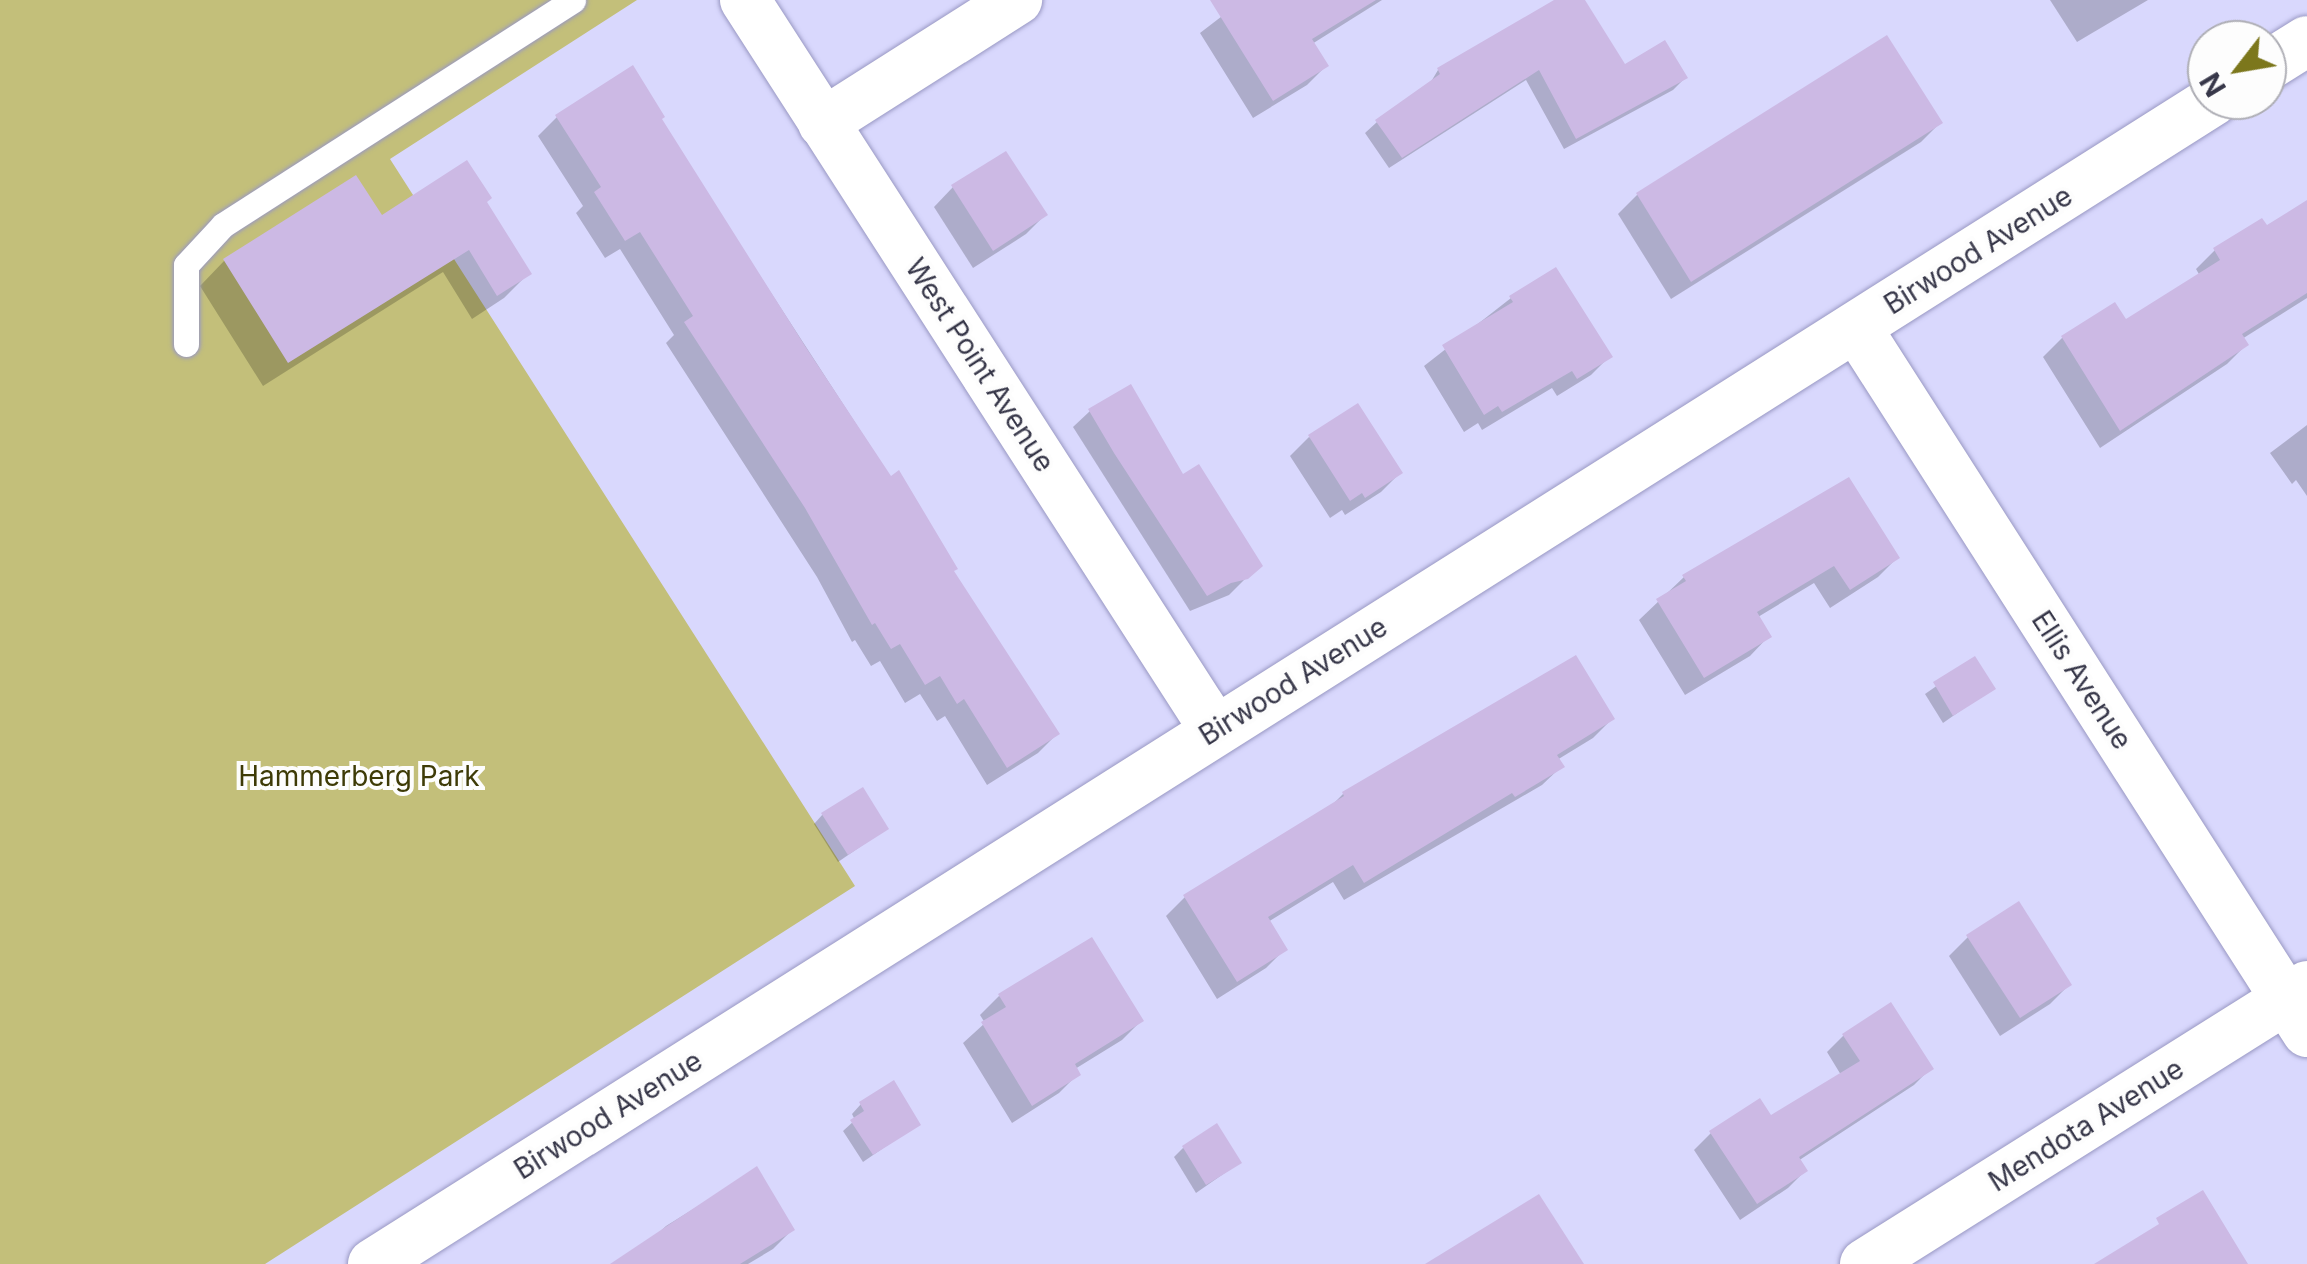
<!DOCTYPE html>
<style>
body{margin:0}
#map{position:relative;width:2307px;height:1264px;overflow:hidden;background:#d9d8fd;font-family:Inter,sans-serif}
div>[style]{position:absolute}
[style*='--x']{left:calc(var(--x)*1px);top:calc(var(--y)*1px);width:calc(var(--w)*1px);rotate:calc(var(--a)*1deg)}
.green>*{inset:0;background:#c3bf7a}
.shadow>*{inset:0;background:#0003}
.building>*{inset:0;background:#ccb9e4}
.roads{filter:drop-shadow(0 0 2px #9998c3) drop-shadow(0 0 2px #9998c3)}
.service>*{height:25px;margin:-12.5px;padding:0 12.5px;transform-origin:12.5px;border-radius:12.5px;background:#fff}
.minor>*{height:50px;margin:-25px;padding:0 25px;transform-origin:25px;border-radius:25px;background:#fff}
span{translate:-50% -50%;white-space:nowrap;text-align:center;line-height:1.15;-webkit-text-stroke:8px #fdfdfd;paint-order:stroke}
.street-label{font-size:28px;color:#373749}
.park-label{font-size:28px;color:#3e3b07}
.north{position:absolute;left:2187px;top:20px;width:100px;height:100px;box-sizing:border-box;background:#fdfdfd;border:2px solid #aeaeb5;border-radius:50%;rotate:239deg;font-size:28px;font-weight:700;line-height:40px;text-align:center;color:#373749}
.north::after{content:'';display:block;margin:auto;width:35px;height:45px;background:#7c771c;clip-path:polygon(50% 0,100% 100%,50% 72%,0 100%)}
</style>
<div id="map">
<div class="green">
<div style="clip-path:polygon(0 0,637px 0,390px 159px,855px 886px,265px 1264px,0 1264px)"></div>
</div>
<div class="shadow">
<div style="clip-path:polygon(1243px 0,1382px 0,1312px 44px,1326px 66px,1307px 85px,1253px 118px,1200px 33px)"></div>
<div style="clip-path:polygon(1558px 0,1582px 0,1624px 67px,1685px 78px,1673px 90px,1564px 149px,1526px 80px,1389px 168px,1365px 133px,1377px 122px,1429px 85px,1438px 70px)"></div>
<div style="clip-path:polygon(2050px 0,2148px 0,2077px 42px)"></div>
<div style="clip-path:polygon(1793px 97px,1940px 123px,1921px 142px,1671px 299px,1618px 214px,1637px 195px)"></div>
<div style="clip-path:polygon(557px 117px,659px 120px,1057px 734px,1038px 753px,987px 785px,945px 716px,937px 721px,920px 694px,905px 703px,880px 661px,871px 666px,855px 640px,852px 642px,817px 577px,666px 343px,674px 335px,620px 249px,605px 258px,576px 213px,583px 206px,538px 136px)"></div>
<div style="clip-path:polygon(356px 179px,381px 218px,485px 203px,529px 273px,504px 298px,472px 319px,443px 272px,263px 386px,200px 286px,224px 261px)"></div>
<div style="clip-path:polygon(953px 187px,1045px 215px,1026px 234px,973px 268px,934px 207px)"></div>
<div style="clip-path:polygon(2307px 203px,2307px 298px,2242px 339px,2246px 345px,2227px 364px,2100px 448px,2043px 357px,2062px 338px,2125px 323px,2200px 276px,2196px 269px,2215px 250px,2266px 229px)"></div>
<div style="clip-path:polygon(1511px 298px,1610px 356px,1591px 375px,1557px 396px,1552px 388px,1482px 430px,1478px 423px,1464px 432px,1424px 366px)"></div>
<div style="clip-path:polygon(1090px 411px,1182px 478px,1259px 565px,1229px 595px,1190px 611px,1073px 427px)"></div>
<div style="clip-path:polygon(2307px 425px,2307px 496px,2296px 480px,2292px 484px,2270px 453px)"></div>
<div style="clip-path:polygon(1309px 437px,1400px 473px,1381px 492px,1345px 515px,1342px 510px,1330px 518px,1290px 456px)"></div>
<div style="clip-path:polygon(1897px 558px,1878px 577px,1830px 608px,1814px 583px,1758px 617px,1769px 636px,1750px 656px,1685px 695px,1639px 620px,1684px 577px)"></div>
<div style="clip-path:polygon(1974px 660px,1993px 688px,1943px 723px,1925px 694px)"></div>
<div style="clip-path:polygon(1612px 719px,1593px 738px,1557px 760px,1562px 766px,1542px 785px,1344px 900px,1333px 882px,1268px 922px,1285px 949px,1266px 968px,1217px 999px,1166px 916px,1185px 897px,1328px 809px,1343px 794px)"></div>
<div style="clip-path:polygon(823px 814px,886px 829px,838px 862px,814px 824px)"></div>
<div style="clip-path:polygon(1968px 937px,2069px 985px,2050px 1004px,2000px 1036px,1949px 956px)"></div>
<div style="clip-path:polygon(999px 996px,1141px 1021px,1122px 1040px,1075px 1069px,1078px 1074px,1059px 1093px,1012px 1123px,963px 1043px,985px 1023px,980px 1015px)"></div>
<div style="clip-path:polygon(1844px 1035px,1931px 1068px,1914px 1085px,1798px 1161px,1805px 1171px,1788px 1188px,1740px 1220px,1694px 1150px,1711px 1133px,1770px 1118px,1841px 1075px,1827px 1052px)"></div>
<div style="clip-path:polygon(861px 1104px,918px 1124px,863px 1162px,843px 1131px,855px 1120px,852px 1114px)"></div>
<div style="clip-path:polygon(1183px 1148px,1239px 1163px,1196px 1193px,1174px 1157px)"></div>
<div style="clip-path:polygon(756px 1170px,792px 1230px,773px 1249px,748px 1264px,625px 1264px,666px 1226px)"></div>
</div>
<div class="building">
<div style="clip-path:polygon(1210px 0,1376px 0,1312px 39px,1329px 66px,1273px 101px)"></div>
<div style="clip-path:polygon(1554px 0,1585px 0,1625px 64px,1665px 40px,1688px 78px,1576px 139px,1539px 70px,1402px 158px,1375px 120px,1440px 74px,1437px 68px)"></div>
<div style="clip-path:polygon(1887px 35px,1943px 123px,1691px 282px,1636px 193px)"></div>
<div style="clip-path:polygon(633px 65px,665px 117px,662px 119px,805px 346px,891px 476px,899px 470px,958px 569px,954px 571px,1060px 734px,1007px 768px,964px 699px,957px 704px,940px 676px,925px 685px,900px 644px,891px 649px,875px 623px,872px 625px,805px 508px,684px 322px,693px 316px,640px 232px,625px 241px,594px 192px,601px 187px,555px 115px)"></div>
<div style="clip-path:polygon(1006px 151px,1048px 215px,993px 251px,951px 185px)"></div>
<div style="clip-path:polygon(467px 160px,492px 198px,487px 202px,532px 274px,497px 296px,469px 250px,288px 363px,223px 259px,356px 175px,382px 215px)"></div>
<div style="clip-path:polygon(2307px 200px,2307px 293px,2242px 334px,2249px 345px,2120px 431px,2061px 336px,2115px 302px,2126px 319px,2220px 260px,2213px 248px,2262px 218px,2267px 225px)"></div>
<div style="clip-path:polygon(1556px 267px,1613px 357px,1577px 379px,1572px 371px,1502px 412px,1498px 406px,1484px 415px,1442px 345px,1513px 302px,1509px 296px)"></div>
<div style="clip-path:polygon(1131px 384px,1183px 474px,1199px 464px,1263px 566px,1248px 579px,1231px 583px,1207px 596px,1114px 453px,1088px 409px)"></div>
<div style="clip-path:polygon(1358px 403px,1403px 473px,1365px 498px,1362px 493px,1350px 501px,1308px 435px)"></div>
<div style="clip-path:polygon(1849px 477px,1900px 558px,1850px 590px,1834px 566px,1757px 612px,1772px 637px,1704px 678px,1656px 599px,1686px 581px,1682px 575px)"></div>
<div style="clip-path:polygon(1576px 655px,1615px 719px,1557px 755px,1565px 767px,1515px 797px,1512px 793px,1364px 883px,1353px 865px,1268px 917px,1288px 950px,1237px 982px,1183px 895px,1344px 796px,1342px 792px)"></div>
<div style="clip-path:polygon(1975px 656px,1996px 689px,1953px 716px,1933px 682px)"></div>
<div style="clip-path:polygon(863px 787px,889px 829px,848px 855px,821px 813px)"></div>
<div style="clip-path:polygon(2019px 901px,2072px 985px,2020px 1018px,1966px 935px)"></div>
<div style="clip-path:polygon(1092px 937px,1144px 1021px,1075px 1064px,1081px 1075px,1032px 1106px,981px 1022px,1006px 1007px,998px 994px)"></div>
<div style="clip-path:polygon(1891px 1002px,1934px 1069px,1799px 1157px,1808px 1171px,1757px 1204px,1709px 1131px,1760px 1098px,1771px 1115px,1860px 1061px,1842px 1034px)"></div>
<div style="clip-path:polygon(894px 1080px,921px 1125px,873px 1155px,850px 1120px,864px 1111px,859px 1102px)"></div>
<div style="clip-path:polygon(1217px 1123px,1242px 1163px,1206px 1185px,1182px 1146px)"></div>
<div style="clip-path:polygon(757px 1166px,795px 1230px,740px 1264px,610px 1264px)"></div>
<div style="clip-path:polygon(2203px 1190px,2248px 1264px,2094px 1264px,2159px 1224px,2156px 1218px)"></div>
<div style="clip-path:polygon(1539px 1194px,1584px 1264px,1425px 1264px)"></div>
</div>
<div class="roads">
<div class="service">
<div style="--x:186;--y:344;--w:79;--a:-90"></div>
<div style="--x:186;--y:265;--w:54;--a:-47.2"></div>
<div style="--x:223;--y:225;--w:416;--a:-32.7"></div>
</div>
<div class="minor">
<div style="--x:745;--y:0;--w:868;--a:57.23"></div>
<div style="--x:2267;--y:66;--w:47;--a:-32"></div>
<div style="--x:823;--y:123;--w:230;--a:-32.4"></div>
<div style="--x:1856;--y:327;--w:837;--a:57.39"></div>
<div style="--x:373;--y:1264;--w:2178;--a:-32.3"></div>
<div style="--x:1865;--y:1264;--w:522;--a:-32.17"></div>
</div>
</div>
<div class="street-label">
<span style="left:1978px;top:250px;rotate:-32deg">Birwood Avenue</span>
<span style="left:980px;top:365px;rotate:57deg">West Point Avenue</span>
<span style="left:2082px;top:680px;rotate:57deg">Ellis Avenue</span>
<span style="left:1293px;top:681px;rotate:-32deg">Birwood Avenue</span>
<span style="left:608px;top:1115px;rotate:-32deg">Birwood Avenue</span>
<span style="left:2086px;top:1125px;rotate:-32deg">Mendota Avenue</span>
</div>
<div class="park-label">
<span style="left:359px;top:776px">Hammerberg Park</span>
</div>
<div class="north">N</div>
</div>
